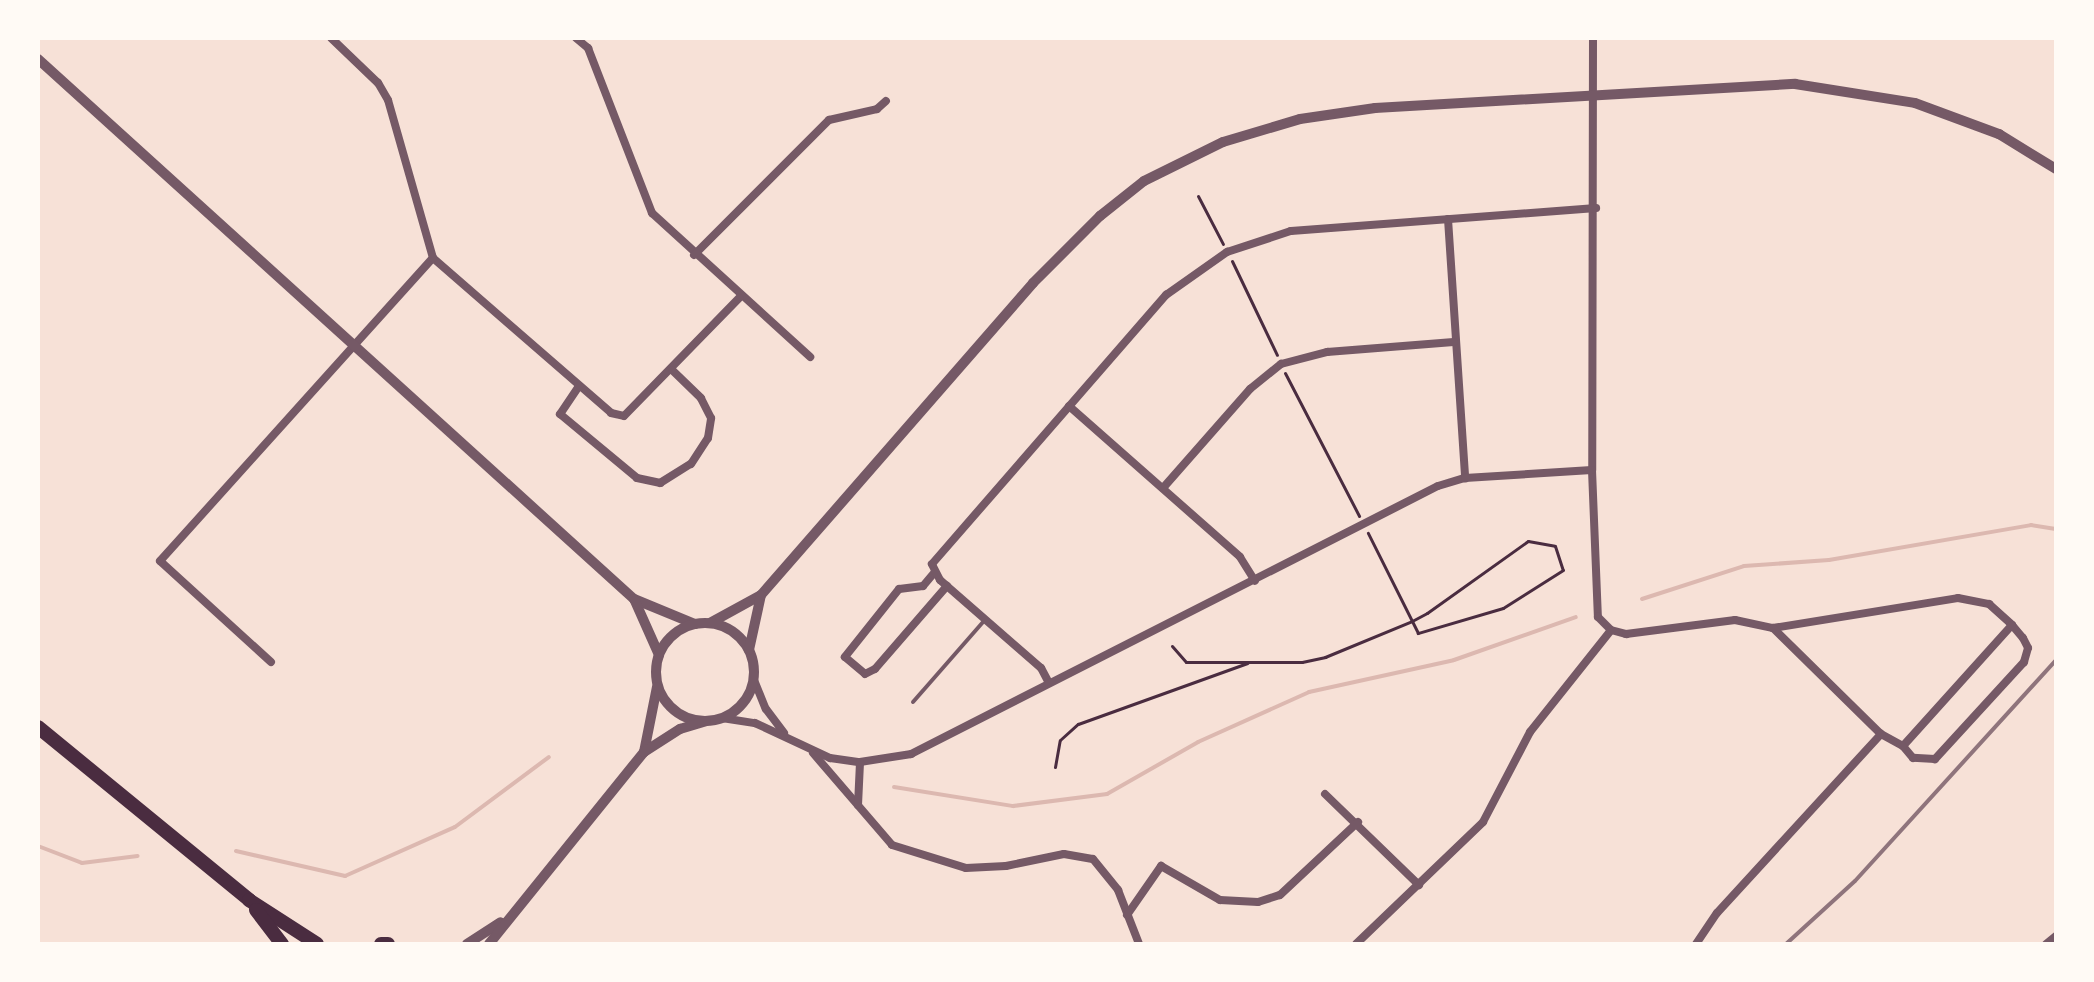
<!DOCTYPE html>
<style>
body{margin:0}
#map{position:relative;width:2094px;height:982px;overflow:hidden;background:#f7e1d7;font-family:"Source Sans 3",sans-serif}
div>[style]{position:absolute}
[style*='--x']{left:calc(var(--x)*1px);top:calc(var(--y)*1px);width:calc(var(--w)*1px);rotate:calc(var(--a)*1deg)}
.stream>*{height:4px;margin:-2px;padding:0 2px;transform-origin:2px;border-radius:2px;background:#dcb8b0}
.path>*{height:3px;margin:-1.5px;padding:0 1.5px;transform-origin:1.5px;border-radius:1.5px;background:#4a2c40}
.service>*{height:4px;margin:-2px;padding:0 2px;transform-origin:2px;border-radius:2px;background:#755966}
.minor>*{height:8px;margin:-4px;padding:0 4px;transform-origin:4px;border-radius:4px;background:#755966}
.tertiary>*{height:10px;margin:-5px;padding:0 5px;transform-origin:5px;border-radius:5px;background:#755966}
.tertiary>.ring{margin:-5px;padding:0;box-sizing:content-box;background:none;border:10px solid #755966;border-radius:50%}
.primary>*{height:14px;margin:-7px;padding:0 7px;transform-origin:7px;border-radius:7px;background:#4a2c40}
.rail>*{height:4px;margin:-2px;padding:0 2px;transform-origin:2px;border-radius:2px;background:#8f747c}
span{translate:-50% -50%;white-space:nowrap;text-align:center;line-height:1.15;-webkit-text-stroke:8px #fffaf5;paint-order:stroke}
.frame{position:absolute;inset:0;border:40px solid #fffaf5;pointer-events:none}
</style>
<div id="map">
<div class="stream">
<div style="--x:1642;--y:599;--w:107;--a:-17.9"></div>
<div style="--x:1744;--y:566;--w:85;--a:-4"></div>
<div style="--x:1829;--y:560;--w:205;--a:-9.8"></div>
<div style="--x:2031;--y:525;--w:25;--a:9"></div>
<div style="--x:894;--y:787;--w:121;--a:9.1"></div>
<div style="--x:1013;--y:806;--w:95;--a:-7.3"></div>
<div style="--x:1107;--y:794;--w:105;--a:-29.7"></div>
<div style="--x:1198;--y:742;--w:122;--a:-24.2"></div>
<div style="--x:1309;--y:692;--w:148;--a:-12.4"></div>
<div style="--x:1454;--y:660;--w:129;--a:-19.4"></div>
<div style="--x:38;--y:846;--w:47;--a:21.1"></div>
<div style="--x:82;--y:863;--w:56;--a:-7.1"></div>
<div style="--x:236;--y:851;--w:112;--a:12.9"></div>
<div style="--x:345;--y:876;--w:120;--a:-24"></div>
<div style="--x:455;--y:827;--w:117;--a:-36.7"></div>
</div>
<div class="path">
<div style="--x:1198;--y:196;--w:54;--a:62.5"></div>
<div style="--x:1232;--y:261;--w:104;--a:64.4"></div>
<div style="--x:1285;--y:373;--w:161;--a:62.6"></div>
<div style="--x:1172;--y:646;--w:21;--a:49"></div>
<div style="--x:1186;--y:662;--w:116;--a:0"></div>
<div style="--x:1302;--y:662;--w:24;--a:-12"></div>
<div style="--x:1325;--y:657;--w:94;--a:-22.5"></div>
<div style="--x:1412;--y:621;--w:17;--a:-28"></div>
<div style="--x:1427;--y:613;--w:124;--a:-35.5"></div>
<div style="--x:1528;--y:541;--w:27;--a:10"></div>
<div style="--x:1555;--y:546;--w:25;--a:72"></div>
<div style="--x:1563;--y:570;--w:71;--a:147.7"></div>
<div style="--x:1503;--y:608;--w:89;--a:163.6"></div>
<div style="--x:1418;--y:633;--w:112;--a:-116.6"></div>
<div style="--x:1055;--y:767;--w:27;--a:-80"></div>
<div style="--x:1060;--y:740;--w:24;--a:-42"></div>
<div style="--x:1078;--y:724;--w:180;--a:-19.8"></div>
</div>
<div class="service">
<div style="--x:913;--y:702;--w:108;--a:-48.8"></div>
</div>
<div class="minor">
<div style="--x:576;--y:38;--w:16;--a:40"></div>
<div style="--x:588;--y:48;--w:177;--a:68.8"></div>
<div style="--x:652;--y:213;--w:214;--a:42.3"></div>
<div style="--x:1593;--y:38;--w:432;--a:90.1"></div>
<div style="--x:1592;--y:470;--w:147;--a:87.7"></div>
<div style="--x:1598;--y:617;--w:18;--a:45"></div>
<div style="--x:1611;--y:630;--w:16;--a:15"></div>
<div style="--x:1626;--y:634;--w:110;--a:-7.3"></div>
<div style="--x:1735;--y:620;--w:39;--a:12"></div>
<div style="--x:1773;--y:628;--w:187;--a:-9.2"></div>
<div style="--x:1958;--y:598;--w:32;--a:11"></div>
<div style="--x:1989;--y:604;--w:31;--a:42"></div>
<div style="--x:2012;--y:625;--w:17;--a:50"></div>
<div style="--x:2023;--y:638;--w:11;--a:63"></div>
<div style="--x:2028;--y:648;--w:15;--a:106"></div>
<div style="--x:2024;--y:662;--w:132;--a:132.5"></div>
<div style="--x:1935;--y:759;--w:22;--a:-177"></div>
<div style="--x:1913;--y:758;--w:16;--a:-130"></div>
<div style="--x:1903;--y:746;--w:163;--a:-48"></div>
<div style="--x:1448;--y:219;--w:260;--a:86.2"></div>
<div style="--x:694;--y:255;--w:191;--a:-45"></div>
<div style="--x:829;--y:120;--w:49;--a:-12.9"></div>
<div style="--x:877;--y:109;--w:12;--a:-42"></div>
<div style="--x:433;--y:258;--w:236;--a:41"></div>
<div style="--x:611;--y:413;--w:13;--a:13"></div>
<div style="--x:624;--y:416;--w:165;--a:-45.7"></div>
<div style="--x:579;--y:386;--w:34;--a:124"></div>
<div style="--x:560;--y:414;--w:100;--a:39.7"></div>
<div style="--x:637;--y:478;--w:24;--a:12"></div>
<div style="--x:660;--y:483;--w:36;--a:-32"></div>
<div style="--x:691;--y:464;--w:31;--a:-57"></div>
<div style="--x:708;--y:438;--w:20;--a:-81"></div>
<div style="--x:711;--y:418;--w:22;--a:-117"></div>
<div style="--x:701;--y:398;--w:40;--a:-136"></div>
<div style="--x:1069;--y:406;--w:228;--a:41.4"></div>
<div style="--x:1240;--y:557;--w:28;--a:58"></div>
<div style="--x:1163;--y:488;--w:132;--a:-48.7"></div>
<div style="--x:1250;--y:389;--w:40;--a:-39"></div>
<div style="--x:1281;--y:364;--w:48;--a:-14.6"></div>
<div style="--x:1327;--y:352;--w:127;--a:-4.5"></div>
<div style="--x:934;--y:573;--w:17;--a:130"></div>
<div style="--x:923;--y:586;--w:24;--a:173"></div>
<div style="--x:899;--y:589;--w:87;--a:128.5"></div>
<div style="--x:845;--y:657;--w:26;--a:40"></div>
<div style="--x:865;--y:674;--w:11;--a:-27"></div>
<div style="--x:875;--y:669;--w:110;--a:-49.1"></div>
<div style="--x:1773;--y:628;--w:151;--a:44.5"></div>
<div style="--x:271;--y:662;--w:150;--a:-137.7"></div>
<div style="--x:160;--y:561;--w:408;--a:-48"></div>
<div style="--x:433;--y:258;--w:164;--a:-105.9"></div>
<div style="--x:388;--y:100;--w:20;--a:-120"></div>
<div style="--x:378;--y:83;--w:65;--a:-136.2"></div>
<div style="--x:754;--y:680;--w:31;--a:68"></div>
<div style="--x:766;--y:709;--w:30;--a:53"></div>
<div style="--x:1049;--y:683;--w:17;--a:-118"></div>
<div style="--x:1041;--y:668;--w:134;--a:-138.9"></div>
<div style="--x:940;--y:580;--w:18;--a:-117"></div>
<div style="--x:932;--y:564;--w:357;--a:-49"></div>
<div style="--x:1166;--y:295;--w:75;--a:-35.2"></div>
<div style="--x:1227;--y:252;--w:67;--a:-18.2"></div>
<div style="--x:1291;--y:231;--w:306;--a:-4.3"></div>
<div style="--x:722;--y:718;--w:33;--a:9"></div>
<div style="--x:755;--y:723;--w:83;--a:25"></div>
<div style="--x:830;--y:758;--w:30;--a:8"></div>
<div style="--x:860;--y:762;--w:52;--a:-8.9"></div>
<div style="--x:911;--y:754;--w:591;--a:-26.96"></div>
<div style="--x:1438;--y:486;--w:28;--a:-17"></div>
<div style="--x:1465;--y:478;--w:127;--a:-3.6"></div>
<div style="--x:813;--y:753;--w:121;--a:49.3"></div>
<div style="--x:892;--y:845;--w:77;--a:17.3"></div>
<div style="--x:966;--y:868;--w:40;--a:-2.9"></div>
<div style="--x:1006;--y:866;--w:59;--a:-11.7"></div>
<div style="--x:1064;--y:854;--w:29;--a:10"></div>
<div style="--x:1093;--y:859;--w:40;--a:51"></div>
<div style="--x:1118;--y:890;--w:58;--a:68.7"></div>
<div style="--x:1325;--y:794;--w:131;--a:44.1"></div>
<div style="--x:858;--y:805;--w:43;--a:-87.3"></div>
<div style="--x:1127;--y:915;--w:60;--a:-55.2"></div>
<div style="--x:1161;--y:866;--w:68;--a:30"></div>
<div style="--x:1220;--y:900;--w:38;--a:3"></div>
<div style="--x:1258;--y:902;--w:23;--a:-18"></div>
<div style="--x:1280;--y:895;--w:107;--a:-43.1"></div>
<div style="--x:1356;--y:944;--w:176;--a:-43.8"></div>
<div style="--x:1483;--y:822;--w:102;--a:-62.4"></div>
<div style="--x:1530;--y:732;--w:130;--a:-51.5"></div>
<div style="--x:1696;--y:944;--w:37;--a:-56"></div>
<div style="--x:1717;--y:913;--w:243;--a:-47.5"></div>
<div style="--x:1881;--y:734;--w:25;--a:29"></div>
<div style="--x:2046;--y:944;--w:13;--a:-39"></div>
</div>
<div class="tertiary">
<div style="--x:38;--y:59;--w:804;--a:42.18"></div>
<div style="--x:634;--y:599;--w:66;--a:22.3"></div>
<div style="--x:635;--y:601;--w:59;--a:66"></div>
<div style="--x:710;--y:623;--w:58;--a:-28.8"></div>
<div style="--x:761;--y:595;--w:414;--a:-48.9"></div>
<div style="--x:1033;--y:283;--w:95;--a:-45"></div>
<div style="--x:1100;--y:216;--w:56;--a:-38.5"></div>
<div style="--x:1144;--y:181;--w:88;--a:-26.3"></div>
<div style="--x:1223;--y:142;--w:80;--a:-16.6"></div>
<div style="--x:1300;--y:119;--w:76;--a:-8.3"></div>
<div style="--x:1375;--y:108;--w:421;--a:-3.3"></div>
<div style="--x:1795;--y:84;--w:121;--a:9"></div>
<div style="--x:1915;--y:103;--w:90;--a:20.3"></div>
<div style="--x:1999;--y:134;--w:67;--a:31.6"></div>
<div class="ring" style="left:656px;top:623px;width:88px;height:88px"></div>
<div style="--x:749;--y:650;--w:56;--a:-77.7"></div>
<div style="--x:644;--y:752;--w:66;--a:-78.7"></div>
<div style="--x:467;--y:944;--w:40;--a:-32.9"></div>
<div style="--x:489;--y:944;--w:247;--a:-51.1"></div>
<div style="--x:644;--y:752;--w:43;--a:-32.6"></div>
<div style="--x:680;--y:729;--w:27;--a:-17"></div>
</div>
<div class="primary">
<div style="--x:38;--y:727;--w:273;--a:39.3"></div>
<div style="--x:249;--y:900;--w:81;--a:32.9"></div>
<div style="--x:256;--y:910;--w:43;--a:52.6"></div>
<div style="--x:381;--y:944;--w:7;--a:0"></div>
</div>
<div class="rail">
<div style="--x:1786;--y:944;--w:93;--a:-42.4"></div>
<div style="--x:1855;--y:881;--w:299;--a:-47.7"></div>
</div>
<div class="frame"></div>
</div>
